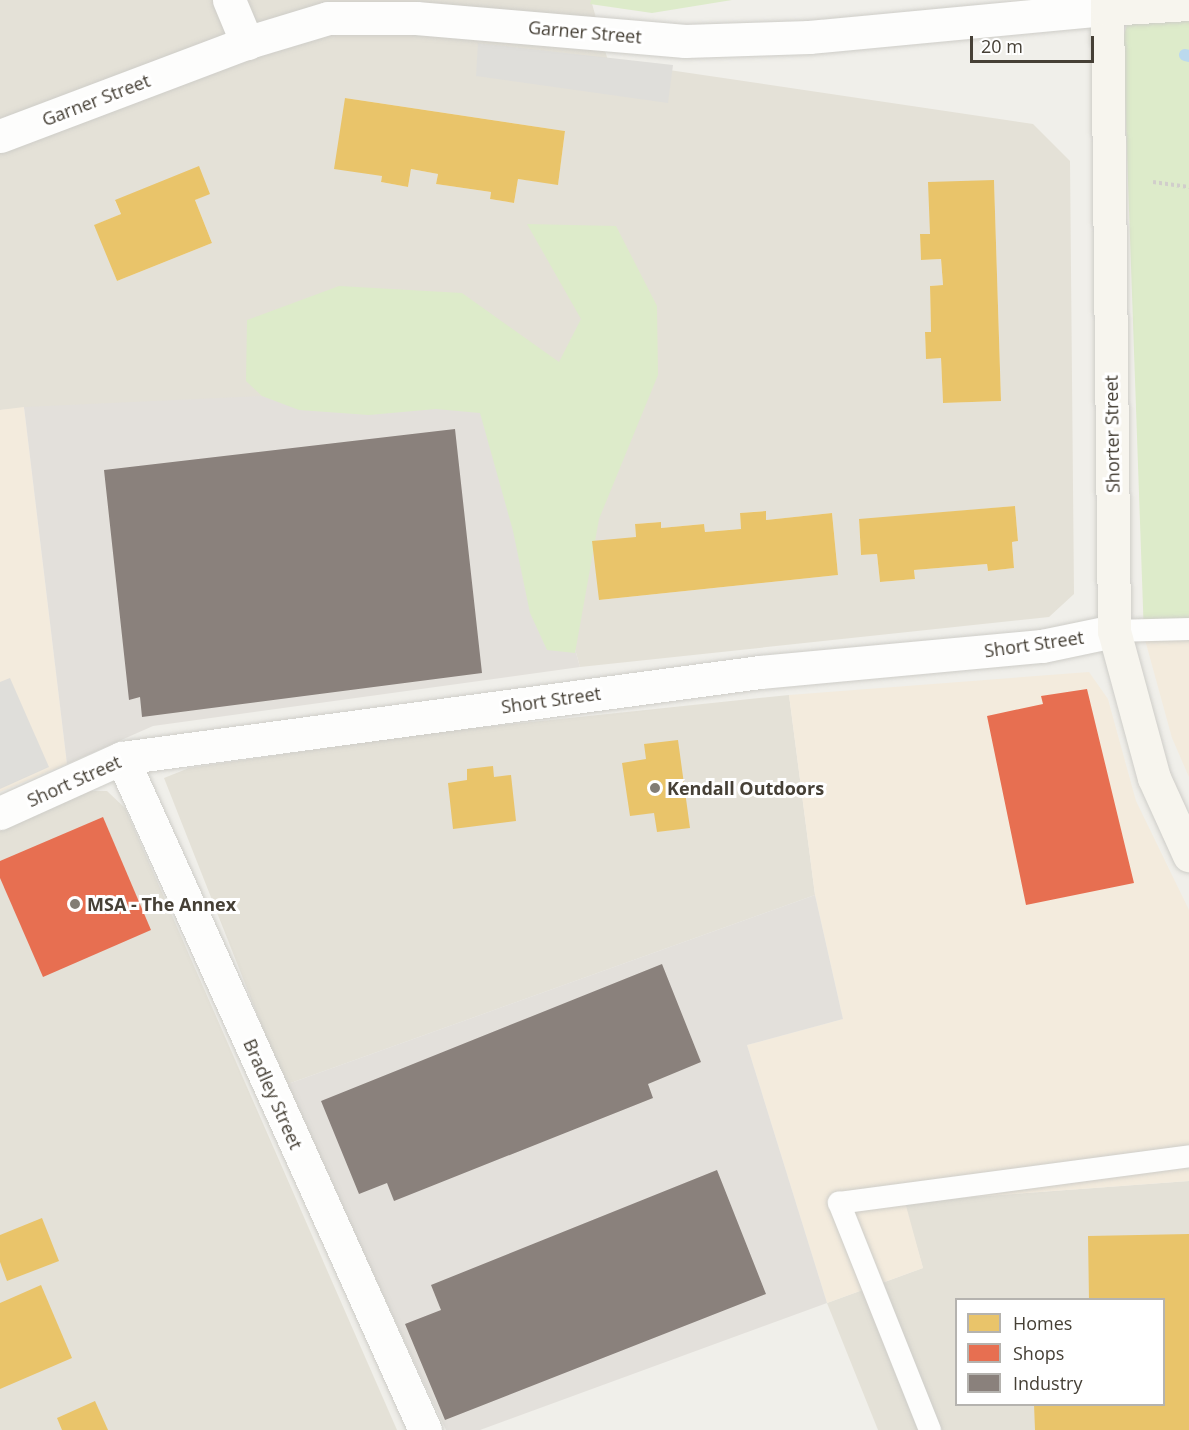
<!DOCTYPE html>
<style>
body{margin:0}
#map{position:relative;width:1189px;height:1430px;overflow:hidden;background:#f0efea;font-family:"Open Sans",sans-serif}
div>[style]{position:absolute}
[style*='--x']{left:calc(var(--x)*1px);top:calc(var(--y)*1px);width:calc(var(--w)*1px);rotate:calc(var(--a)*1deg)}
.residential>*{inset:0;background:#e4e1d7}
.commercial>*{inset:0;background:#f3ebdd}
.industrial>*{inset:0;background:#e3e0db}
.green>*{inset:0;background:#ddebca}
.parking>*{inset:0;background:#dfdeda}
.homes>*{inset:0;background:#e9c46a}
.shops>*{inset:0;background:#e76f51}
.industry>*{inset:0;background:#8a817c}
.stream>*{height:12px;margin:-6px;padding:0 6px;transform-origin:6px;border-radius:6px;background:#bbd9ee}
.path>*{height:4px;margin-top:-2px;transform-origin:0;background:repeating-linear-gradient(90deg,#d1cecb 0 3px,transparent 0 6px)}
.roads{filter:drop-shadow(0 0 2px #cecdc8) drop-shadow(0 0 2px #cecdc8)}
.lane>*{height:22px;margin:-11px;padding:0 11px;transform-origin:11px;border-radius:11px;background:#fdfdfc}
.street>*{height:33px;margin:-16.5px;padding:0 16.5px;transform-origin:16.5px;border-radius:16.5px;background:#fdfdfc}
.secondary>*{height:33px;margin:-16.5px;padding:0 16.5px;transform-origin:16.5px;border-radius:16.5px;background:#f7f5ee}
.dots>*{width:16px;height:16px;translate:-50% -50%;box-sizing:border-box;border:3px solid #fff;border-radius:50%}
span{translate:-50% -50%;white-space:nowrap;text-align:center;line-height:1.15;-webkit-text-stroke:6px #fff;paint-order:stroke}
.street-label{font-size:18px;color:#464036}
.poi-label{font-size:18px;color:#464036;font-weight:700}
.left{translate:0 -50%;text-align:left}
.legend{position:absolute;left:955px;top:1298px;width:210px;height:108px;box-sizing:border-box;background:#fff;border:2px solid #b5b3af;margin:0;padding:8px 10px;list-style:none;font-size:18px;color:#464036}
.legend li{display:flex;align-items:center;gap:12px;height:30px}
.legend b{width:30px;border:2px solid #b5b3af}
.scale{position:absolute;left:970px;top:36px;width:124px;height:27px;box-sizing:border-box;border:3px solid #464036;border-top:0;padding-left:8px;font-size:18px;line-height:21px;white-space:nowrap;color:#464036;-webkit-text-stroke:4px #fff;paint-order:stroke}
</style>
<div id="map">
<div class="residential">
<div style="clip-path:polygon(evenodd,0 0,591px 0,608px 61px,1033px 124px,1070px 161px,1074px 594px,1049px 617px,580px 667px,501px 385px,0 410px,0 0,345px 98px,565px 131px,558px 184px,518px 179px,514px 203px,490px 199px,491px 192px,436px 184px,438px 174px,411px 169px,408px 187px,381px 182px,382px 176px,345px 98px,0 0,994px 180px,1001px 401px,943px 403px,941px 358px,926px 358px,925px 332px,931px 332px,930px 286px,943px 285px,941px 259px,921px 260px,920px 234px,930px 234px,994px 180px,0 0,210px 193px,195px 200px,212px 243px,117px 281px,95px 225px,121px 214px,115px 201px,210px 193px,0 0,1015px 506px,1018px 541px,1012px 542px,1014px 568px,988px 571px,987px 564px,914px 570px,915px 579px,880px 582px,877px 554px,861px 555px,859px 520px,1015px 506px,0 0,765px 511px,766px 520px,832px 513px,838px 575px,599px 600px,636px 537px,635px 524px,661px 522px,661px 528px,704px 524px,705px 532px,741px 529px,740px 513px,765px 511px)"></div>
<div style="clip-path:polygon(789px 695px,815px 895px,285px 1085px,164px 778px,189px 768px,427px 733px)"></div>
<div style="clip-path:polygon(90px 791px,107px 791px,125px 808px,397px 1430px,0 1430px,0 830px)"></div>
<div style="clip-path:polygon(evenodd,1189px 1181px,1189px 1430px,878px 1430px,827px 1303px,923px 1268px,904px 1202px,1189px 1181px,956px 1300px,1164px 1300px,1164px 1404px,956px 1404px,956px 1300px)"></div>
</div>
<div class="commercial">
<div style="clip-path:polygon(24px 407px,67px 764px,0 792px,0 410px)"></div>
<div style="clip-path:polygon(1189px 635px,1189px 777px,1172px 738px,1144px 636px)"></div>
<div style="clip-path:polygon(1089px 672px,1108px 699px,1136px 801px,1189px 910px,1189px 1181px,905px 1202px,923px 1268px,827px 1303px,747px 1045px,843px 1019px,815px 895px,789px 695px)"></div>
</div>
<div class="industrial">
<div style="clip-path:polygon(501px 385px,580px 667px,153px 726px,67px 764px,24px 407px)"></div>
<div style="clip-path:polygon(815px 895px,843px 1019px,747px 1045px,827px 1303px,480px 1430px,446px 1430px,285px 1085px)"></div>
</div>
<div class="green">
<div style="clip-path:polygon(591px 0,732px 0,652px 13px,590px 4px)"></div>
<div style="clip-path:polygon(1189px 4px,1189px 635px,1144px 636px,1123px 38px,1133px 5px)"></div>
<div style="clip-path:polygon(527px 224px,616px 226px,657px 306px,658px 375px,599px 519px,575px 653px,547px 650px,530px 613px,513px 531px,480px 413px,436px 409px,369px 415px,299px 410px,262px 396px,246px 381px,247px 320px,339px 286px,462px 293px,559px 362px,581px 319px)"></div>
</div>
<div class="parking">
<div style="clip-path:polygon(478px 43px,673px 65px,668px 103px,476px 76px)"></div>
<div style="clip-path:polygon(10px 678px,49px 767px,0 789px,0 682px)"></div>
</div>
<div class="homes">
<div style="clip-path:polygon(345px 98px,565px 131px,558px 185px,518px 179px,514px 203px,490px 199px,491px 192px,436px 184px,438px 174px,411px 169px,408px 187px,381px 182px,382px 176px,334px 169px)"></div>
<div style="clip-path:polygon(199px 166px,210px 194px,195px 200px,212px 243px,117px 281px,94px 225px,121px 214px,115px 200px)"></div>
<div style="clip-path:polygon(994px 180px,1001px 401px,943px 403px,941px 358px,926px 359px,925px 332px,931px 332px,930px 286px,943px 285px,941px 259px,921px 260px,920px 234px,930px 234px,928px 182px)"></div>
<div style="clip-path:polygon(1015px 506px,1018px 541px,1012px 542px,1014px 568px,988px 571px,987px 564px,914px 570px,915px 579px,880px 582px,877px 554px,861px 555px,859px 519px)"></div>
<div style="clip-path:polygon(766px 511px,766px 520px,832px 513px,838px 575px,599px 600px,592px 541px,636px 537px,635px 524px,661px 522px,661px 528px,704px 524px,705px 532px,741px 529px,740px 513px)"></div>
<div style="clip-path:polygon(678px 740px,690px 828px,657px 832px,654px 813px,630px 816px,622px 763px,646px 759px,644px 744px)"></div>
<div style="clip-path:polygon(493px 766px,494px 777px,511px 775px,516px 821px,453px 829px,448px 783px,467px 780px,467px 769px)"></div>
<div style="clip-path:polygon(42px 1218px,59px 1261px,7px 1281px,0 1262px,0 1235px)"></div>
<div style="clip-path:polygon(1189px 1234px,1189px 1430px,1035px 1430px,1034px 1404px,1164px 1404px,1164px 1300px,1089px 1300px,1088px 1236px)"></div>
<div style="clip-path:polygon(41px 1285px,72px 1358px,0 1389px,0 1303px)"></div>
<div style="clip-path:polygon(95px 1401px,108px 1430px,62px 1430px,57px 1418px)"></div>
</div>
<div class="shops">
<div style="clip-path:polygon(1087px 689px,1134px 883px,1026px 905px,987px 716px,1043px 704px,1041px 696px)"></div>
<div style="clip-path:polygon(103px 817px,151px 930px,43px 977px,0 878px,0 861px)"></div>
</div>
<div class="industry">
<div style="clip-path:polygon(455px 429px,482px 673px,142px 717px,140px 697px,129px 700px,104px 470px)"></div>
<div style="clip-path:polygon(662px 964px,701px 1062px,648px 1084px,653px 1098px,394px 1201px,387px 1183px,359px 1194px,321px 1101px)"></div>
<div style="clip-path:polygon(717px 1170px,766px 1294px,445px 1420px,405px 1324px,441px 1310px,431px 1285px)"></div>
</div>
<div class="stream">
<div style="--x:1185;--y:55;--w:4;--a:14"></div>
</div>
<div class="path">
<div style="--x:1153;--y:182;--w:36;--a:8"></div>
</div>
<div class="roads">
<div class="lane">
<div style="--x:1114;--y:631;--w:75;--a:-1.5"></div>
<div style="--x:930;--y:1430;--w:245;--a:-111.8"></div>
<div style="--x:839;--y:1203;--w:353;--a:-7.6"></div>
</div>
<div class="street">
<div style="--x:229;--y:0;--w:47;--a:67.3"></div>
<div style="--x:0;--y:136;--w:269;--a:-20.7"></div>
<div style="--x:252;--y:41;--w:79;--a:-16.8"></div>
<div style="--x:328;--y:18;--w:88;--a:0"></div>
<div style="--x:416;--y:18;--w:270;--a:4.9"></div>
<div style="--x:685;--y:41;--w:124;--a:-1.8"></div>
<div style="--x:809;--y:37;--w:299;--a:-5.4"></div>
<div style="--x:122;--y:758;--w:737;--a:65.73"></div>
<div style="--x:0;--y:813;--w:134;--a:-24.3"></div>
<div style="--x:122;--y:758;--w:644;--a:-7.68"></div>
<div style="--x:760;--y:672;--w:283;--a:-5.3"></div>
<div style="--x:1042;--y:646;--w:74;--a:-11.8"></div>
</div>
<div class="secondary">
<div style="--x:1107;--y:0;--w:631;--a:89.36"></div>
<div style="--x:1114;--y:631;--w:152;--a:74.8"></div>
<div style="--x:1154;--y:778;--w:85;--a:65.6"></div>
<div style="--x:1107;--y:9;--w:82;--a:-3.5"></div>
</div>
</div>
<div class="dots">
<div style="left:655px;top:788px;background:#827d75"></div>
<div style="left:75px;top:904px;background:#827d75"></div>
</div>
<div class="street-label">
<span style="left:585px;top:32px;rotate:5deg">Garner Street</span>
<span style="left:96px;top:100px;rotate:-21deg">Garner Street</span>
<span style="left:1112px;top:434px;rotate:-91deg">Shorter Street</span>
<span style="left:1034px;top:644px;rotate:-8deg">Short Street</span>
<span style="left:551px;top:700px;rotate:-8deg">Short Street</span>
<span style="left:74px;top:781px;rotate:-24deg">Short Street</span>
<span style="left:273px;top:1094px;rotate:66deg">Bradley Street</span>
</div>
<div class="poi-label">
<span class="left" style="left:667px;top:788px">Kendall Outdoors</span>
<span class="left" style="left:87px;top:904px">MSA - The Annex</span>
</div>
<ul class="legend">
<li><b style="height:16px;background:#e9c46a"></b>Homes</li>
<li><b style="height:16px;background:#e76f51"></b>Shops</li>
<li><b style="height:16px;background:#8a817c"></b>Industry</li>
</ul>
<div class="scale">20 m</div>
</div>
